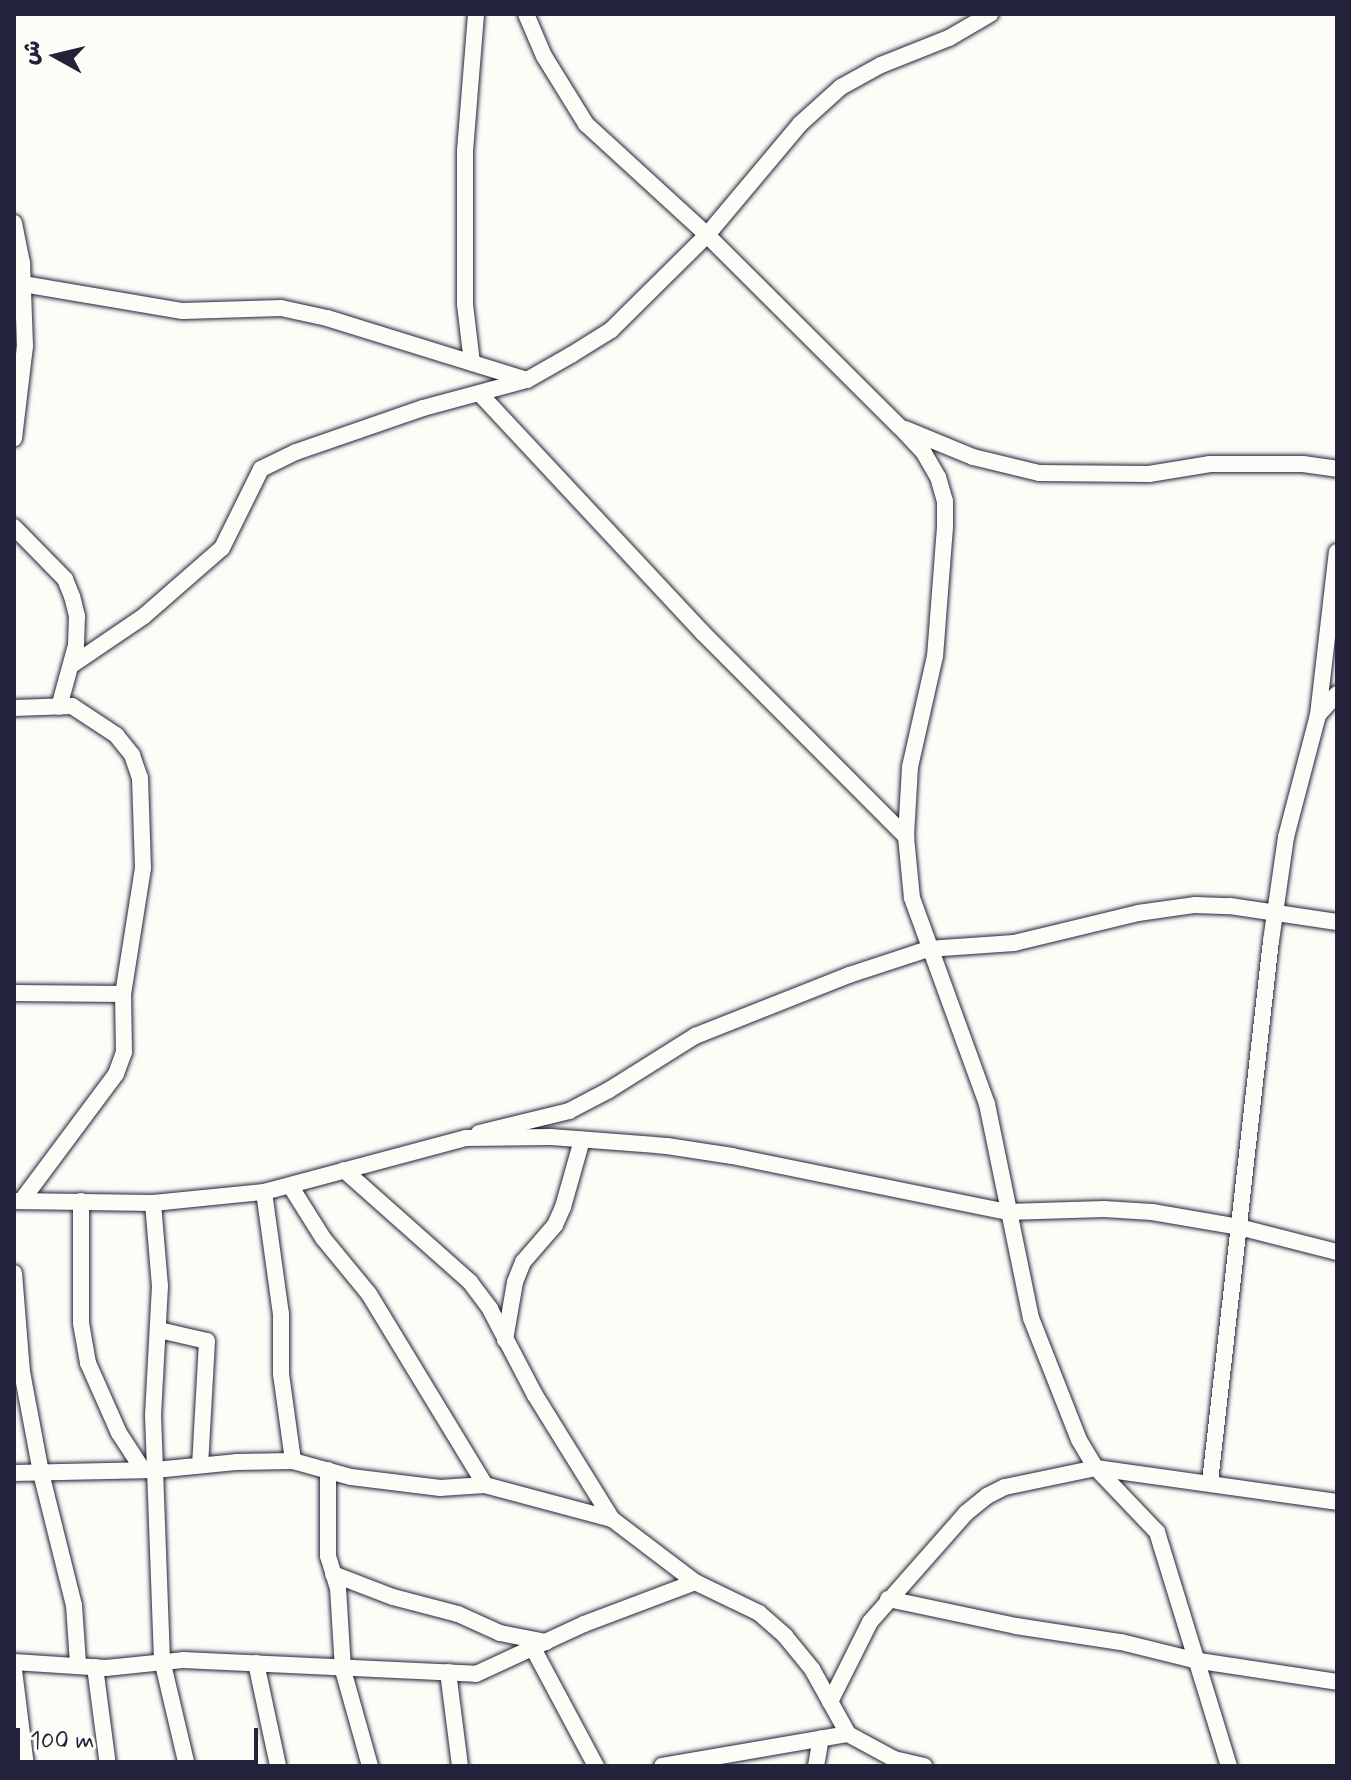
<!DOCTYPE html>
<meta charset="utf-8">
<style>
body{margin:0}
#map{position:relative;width:1351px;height:1780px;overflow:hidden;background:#fdfcf7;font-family:Mynerve,"Playpen Sans Arabic",sans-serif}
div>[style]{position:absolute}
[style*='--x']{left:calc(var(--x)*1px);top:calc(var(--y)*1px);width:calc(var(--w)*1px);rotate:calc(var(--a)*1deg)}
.roads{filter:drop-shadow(0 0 2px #22223b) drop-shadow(0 0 2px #22223b)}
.minor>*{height:16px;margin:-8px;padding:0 8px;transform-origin:8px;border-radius:8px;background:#fdfcf7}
span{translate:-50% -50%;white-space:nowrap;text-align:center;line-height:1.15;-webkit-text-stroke:7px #fdfcf7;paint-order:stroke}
.frame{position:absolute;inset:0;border:16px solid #22223b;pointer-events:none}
.north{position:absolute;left:16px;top:16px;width:80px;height:80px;-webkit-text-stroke:6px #fdfcf7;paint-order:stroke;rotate:278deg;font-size:22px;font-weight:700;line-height:32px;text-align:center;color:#22223b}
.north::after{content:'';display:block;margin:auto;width:28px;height:36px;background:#22223b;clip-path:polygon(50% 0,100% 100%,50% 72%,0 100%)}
.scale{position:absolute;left:16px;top:1728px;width:242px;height:36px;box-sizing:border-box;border:4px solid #22223b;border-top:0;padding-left:10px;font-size:24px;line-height:28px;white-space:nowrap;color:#22223b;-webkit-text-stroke:6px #fdfcf7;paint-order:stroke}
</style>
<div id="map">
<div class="roads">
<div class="minor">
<div style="--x:526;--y:14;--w:46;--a:66.8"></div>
<div style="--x:544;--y:56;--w:80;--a:58.3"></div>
<div style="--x:586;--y:124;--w:164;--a:42.5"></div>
<div style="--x:707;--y:235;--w:272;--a:44.9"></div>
<div style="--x:900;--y:427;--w:35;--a:47"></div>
<div style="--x:924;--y:453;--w:28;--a:60"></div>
<div style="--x:938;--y:477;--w:25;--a:74"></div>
<div style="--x:945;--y:501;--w:26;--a:90"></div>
<div style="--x:945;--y:527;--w:129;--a:94.4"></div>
<div style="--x:935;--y:656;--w:114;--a:102.7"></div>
<div style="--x:910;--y:767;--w:70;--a:93.3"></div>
<div style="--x:906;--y:837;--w:61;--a:84.4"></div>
<div style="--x:912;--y:898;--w:219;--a:70"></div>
<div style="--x:987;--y:1104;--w:218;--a:78.4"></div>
<div style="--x:1031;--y:1318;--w:131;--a:68.5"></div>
<div style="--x:1079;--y:1440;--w:33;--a:59"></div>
<div style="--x:1096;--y:1468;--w:88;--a:46.4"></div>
<div style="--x:1157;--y:1532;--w:245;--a:72.9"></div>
<div style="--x:14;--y:223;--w:41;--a:78.7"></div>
<div style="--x:22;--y:263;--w:83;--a:87.9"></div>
<div style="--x:25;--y:346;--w:93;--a:96.8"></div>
<div style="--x:23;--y:284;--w:162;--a:9.6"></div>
<div style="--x:183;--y:311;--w:98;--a:-1.8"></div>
<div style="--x:281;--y:308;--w:47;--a:12.3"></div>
<div style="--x:327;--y:318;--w:209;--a:17.2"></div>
<div style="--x:472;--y:363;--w:59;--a:-96.8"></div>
<div style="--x:465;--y:304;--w:153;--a:-90"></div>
<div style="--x:465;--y:151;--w:137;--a:-85.4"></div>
<div style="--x:481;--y:395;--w:325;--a:47"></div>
<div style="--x:703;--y:633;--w:288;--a:45.1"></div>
<div style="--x:905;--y:429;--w:74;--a:22.4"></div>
<div style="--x:973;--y:457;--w:68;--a:13.6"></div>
<div style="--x:1039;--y:473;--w:110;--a:0.5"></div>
<div style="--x:1149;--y:474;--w:62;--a:-9.3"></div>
<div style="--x:1210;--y:464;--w:93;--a:0"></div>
<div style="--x:1303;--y:464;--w:34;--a:8"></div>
<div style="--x:14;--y:527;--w:73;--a:45.6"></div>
<div style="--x:65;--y:579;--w:18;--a:68"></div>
<div style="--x:72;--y:596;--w:21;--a:76"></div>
<div style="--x:77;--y:616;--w:29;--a:92"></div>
<div style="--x:76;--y:645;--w:64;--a:105.3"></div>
<div style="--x:72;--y:665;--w:87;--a:-34.2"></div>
<div style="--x:144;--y:616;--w:103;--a:-41.1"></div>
<div style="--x:222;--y:548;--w:88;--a:-63.7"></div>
<div style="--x:261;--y:469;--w:39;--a:-26"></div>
<div style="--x:296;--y:452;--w:134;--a:-19.1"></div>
<div style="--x:423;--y:408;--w:108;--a:-15.1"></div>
<div style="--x:527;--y:380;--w:51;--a:-29.6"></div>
<div style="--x:571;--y:355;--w:47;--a:-32"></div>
<div style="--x:611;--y:330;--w:135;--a:-44.7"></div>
<div style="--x:707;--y:235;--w:145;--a:-50"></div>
<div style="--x:800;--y:124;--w:55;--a:-42.1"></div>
<div style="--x:841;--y:87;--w:46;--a:-28.8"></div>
<div style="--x:881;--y:65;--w:73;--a:-21.7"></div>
<div style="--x:949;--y:38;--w:48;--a:-30.3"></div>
<div style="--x:14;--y:708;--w:58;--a:-2"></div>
<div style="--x:72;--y:706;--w:53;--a:33.4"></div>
<div style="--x:116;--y:735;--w:26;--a:51"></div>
<div style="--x:132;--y:755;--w:24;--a:71"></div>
<div style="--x:140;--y:778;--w:90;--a:88.1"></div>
<div style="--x:143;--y:868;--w:128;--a:99"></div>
<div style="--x:123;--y:994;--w:58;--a:89"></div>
<div style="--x:124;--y:1052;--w:23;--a:110"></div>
<div style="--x:116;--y:1074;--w:157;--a:126.7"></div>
<div style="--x:1318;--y:715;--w:28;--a:-48"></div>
<div style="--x:14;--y:993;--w:109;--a:0.5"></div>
<div style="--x:479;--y:1133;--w:93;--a:-13.7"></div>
<div style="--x:569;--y:1111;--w:45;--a:-27.7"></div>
<div style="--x:609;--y:1090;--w:102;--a:-32.1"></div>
<div style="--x:695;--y:1036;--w:166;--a:-21.6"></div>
<div style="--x:849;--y:975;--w:83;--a:-18.2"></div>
<div style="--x:928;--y:949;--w:86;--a:-4"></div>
<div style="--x:1014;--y:943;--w:128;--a:-13.6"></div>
<div style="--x:1138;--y:913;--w:58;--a:-8"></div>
<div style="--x:1195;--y:905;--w:35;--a:2"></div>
<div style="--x:1230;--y:906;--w:108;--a:8.5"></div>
<div style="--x:344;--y:1170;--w:169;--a:41.6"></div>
<div style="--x:470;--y:1282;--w:34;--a:53"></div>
<div style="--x:490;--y:1309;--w:97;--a:62.4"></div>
<div style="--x:535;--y:1395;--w:146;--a:58.2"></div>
<div style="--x:612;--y:1519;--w:104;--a:37.2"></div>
<div style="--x:695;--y:1582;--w:71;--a:25.8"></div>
<div style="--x:759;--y:1613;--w:35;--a:41"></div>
<div style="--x:785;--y:1636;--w:43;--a:50.7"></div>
<div style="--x:812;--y:1669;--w:74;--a:61"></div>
<div style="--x:848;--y:1734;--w:52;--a:28.5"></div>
<div style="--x:894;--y:1759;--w:31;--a:13"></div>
<div style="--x:291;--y:1187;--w:60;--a:57.9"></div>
<div style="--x:323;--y:1238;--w:72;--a:50.6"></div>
<div style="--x:369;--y:1294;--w:223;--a:58.7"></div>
<div style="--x:264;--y:1192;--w:123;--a:82.1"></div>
<div style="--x:281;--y:1314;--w:60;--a:90"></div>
<div style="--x:281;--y:1374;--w:88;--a:82.1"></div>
<div style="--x:14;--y:1201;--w:139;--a:0.8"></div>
<div style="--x:153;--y:1203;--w:112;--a:-5.7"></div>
<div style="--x:264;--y:1192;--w:209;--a:-15"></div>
<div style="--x:466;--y:1138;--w:85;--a:-0.7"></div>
<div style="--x:551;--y:1137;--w:116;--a:4.4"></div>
<div style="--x:667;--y:1146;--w:66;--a:8.7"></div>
<div style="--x:732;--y:1156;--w:281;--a:11.5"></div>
<div style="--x:1007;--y:1212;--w:97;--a:-1.8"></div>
<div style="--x:1104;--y:1209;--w:48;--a:3.6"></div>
<div style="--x:1152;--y:1212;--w:88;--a:9.8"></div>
<div style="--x:1239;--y:1227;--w:101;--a:14.3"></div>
<div style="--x:81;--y:1201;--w:122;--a:90"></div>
<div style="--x:81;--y:1323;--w:41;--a:80.1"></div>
<div style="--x:88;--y:1363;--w:77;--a:66.1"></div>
<div style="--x:119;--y:1433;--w:44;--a:57"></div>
<div style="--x:153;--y:1203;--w:83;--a:85.2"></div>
<div style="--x:160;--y:1286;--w:129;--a:93.1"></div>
<div style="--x:153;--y:1415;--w:245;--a:87.9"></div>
<div style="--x:162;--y:1660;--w:109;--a:76.7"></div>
<div style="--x:14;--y:1273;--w:99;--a:85.4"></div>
<div style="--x:22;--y:1372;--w:103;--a:79.3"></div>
<div style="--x:41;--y:1473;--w:136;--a:76"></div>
<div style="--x:74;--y:1605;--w:59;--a:86.1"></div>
<div style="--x:159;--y:1330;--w:49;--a:12.9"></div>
<div style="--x:207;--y:1341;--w:124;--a:93.2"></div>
<div style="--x:505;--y:1340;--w:59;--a:-80.2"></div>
<div style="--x:515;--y:1282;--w:22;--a:-68"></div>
<div style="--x:523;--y:1262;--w:49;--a:-49.1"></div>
<div style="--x:555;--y:1225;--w:20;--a:-66"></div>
<div style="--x:563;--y:1207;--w:70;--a:-74.2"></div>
<div style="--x:328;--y:1470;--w:86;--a:90"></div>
<div style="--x:328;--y:1556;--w:34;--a:73"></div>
<div style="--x:338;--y:1588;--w:82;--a:86.5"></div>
<div style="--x:343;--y:1670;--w:100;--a:74.3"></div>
<div style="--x:14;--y:1473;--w:141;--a:-1.2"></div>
<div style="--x:155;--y:1470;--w:81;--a:-5.6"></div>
<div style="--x:236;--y:1462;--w:57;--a:-1"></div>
<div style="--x:293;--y:1461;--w:60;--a:15.4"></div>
<div style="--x:351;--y:1477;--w:90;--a:7"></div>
<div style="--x:440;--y:1488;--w:45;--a:-3.8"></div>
<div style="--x:485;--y:1485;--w:131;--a:15"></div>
<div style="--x:1210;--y:1482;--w:544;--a:-83.57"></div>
<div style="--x:1271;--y:941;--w:105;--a:-81.8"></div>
<div style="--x:1286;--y:837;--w:126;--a:-75.3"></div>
<div style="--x:1318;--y:715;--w:164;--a:-83.4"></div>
<div style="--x:333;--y:1574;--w:64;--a:21"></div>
<div style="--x:393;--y:1597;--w:67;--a:14.7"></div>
<div style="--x:458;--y:1614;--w:46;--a:24.3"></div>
<div style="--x:500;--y:1633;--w:47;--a:11.1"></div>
<div style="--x:888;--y:1599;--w:131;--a:11.9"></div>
<div style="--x:1016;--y:1626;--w:106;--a:8.7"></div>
<div style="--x:1121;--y:1642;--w:75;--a:13.9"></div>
<div style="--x:1194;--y:1660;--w:145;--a:8.7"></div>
<div style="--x:534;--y:1650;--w:132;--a:61.9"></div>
<div style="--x:14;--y:1662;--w:92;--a:3.7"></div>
<div style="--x:106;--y:1668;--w:77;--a:-5.9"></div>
<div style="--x:183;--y:1660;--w:293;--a:2.7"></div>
<div style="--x:476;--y:1674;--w:119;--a:-24.8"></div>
<div style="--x:584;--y:1624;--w:119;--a:-20.7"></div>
<div style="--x:256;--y:1663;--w:105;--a:77.9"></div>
<div style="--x:95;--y:1667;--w:100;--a:82.5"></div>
<div style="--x:14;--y:1670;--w:97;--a:82.9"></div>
<div style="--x:448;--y:1672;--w:95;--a:82.7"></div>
<div style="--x:830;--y:1702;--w:89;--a:-63.4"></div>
<div style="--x:870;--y:1622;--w:145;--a:-48.6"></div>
<div style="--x:966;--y:1513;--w:27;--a:-39"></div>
<div style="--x:987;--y:1496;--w:20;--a:-27"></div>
<div style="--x:1005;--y:1487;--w:93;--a:-11.8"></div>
<div style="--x:1096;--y:1468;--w:243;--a:8"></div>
<div style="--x:662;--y:1766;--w:189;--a:-9.8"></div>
<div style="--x:816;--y:1766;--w:28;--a:-80"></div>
</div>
</div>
<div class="frame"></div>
<div class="north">ش</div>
<div class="scale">100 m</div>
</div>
